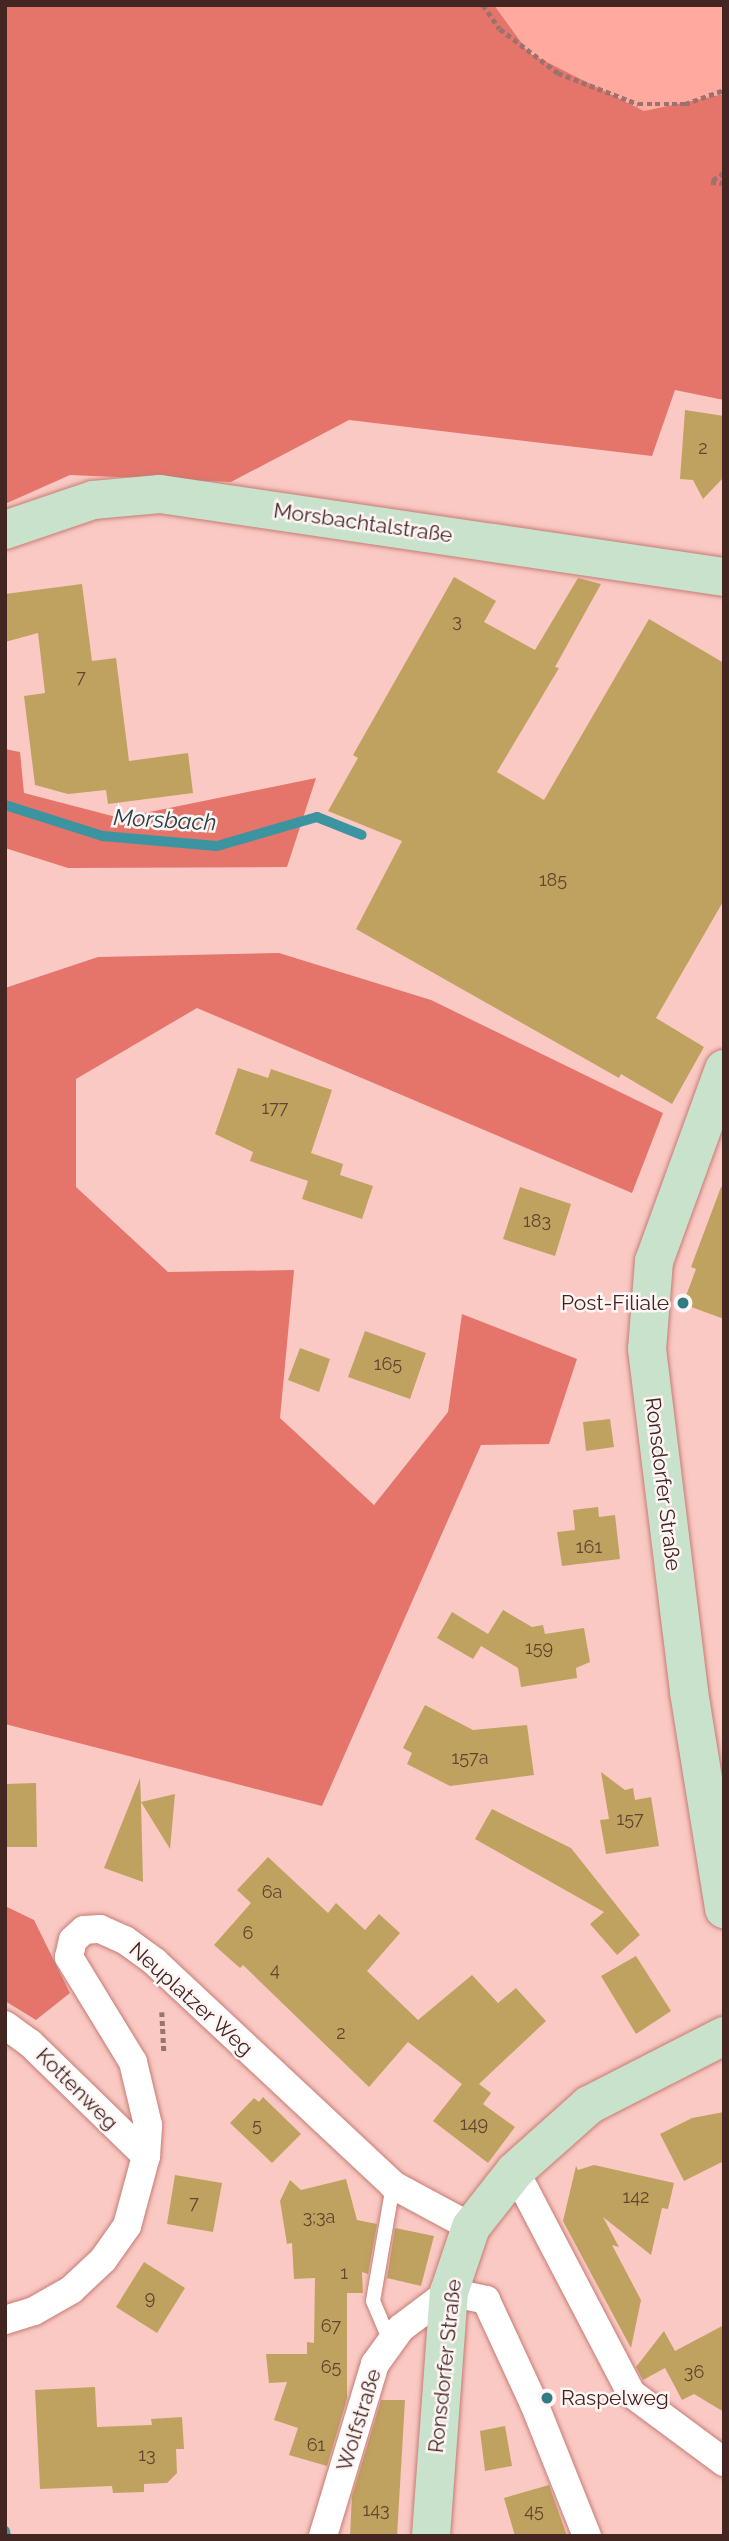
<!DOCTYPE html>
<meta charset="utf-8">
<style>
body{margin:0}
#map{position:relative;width:729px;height:2541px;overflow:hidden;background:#fac9c3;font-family:Raleway,sans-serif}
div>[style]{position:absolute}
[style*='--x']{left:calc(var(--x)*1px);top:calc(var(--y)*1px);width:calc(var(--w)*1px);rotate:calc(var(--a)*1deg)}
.green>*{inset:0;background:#ffa99f}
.forest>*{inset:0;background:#e5756a}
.stream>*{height:10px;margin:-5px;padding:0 5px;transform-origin:5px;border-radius:5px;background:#3c94a0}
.building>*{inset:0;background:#bfa25f}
.path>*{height:4.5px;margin-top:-2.25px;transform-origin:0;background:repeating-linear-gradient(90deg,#9a736e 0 5px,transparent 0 8.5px)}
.roads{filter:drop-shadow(0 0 2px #c67c74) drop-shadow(0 0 2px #c67c74)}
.service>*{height:14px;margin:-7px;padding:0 7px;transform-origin:7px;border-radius:7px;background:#fff}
.minor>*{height:28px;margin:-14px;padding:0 14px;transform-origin:14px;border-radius:14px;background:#fff}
.secondary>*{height:38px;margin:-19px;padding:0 19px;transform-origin:19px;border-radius:19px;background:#c8e2cc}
.dots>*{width:19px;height:19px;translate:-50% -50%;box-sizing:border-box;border:4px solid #fef5f4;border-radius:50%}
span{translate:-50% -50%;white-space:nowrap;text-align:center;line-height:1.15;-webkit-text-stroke:5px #fef5f4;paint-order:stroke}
.number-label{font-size:18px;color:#624430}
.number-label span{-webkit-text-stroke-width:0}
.street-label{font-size:21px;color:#432521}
.poi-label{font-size:21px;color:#432521}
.right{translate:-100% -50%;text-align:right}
.left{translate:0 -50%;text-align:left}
.water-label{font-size:23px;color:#274246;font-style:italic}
.frame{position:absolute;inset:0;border:7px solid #432521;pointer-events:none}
</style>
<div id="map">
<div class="green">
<div style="clip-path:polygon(494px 5px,724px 5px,724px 94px,644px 111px,529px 53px)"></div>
</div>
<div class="forest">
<div style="clip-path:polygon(5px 5px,494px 5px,529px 53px,644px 111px,724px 94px,724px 400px,675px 390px,652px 456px,349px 420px,231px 482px,70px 475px,5px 504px)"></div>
<div style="clip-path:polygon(5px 749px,20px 752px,24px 793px,120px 818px,316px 778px,287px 867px,68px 868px,5px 848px)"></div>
<div style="clip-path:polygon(279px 953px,431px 1000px,663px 1113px,632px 1193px,197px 1008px,76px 1079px,76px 1187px,168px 1272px,294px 1270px,280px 1418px,374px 1505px,448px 1412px,462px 1314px,577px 1359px,549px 1444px,481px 1445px,322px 1806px,5px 1724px,5px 988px,98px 957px)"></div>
<div style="clip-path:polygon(5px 1906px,34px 1920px,70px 1993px,36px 2020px,5px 2001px)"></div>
</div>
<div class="stream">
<div style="--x:5;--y:805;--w:103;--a:17.6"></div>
<div style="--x:103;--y:836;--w:114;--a:5"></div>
<div style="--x:217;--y:846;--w:104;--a:-16.2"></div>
<div style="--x:317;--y:817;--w:48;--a:21.8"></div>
<div style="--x:5;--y:2531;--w:5;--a:79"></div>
</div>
<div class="building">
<div style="clip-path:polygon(685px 410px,724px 416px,724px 477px,703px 499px,693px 480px,680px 479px)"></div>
<div style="clip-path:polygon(454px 577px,496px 601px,484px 622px,535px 650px,578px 578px,601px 584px,555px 667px,559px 668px,497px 772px,544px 800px,649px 619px,724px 663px,724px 900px,656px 1018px,704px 1047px,672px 1104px,621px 1074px,619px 1078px,356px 929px,402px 841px,328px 811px,358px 758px,353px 755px)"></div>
<div style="clip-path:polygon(82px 584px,92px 661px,116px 658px,129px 761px,188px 753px,193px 793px,108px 804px,106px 790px,68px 794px,35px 785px,24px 696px,45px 693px,38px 633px,5px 642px,5px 594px)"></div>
<div style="clip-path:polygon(238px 1068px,268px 1078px,271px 1069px,332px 1090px,311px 1153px,343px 1164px,340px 1175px,373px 1186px,362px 1219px,302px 1199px,308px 1181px,250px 1161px,253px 1152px,215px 1134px)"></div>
<div style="clip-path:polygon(520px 1187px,571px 1204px,555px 1256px,503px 1239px)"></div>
<div style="clip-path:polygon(721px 1187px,724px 1188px,724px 1319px,683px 1304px,696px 1269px,691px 1267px)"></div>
<div style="clip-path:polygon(365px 1331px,426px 1353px,410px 1399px,348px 1377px)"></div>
<div style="clip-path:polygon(300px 1348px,330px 1359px,319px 1392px,288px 1380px)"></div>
<div style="clip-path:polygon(610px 1419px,614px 1447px,586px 1451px,583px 1422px)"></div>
<div style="clip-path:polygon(598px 1507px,599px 1517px,615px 1515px,620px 1559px,562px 1566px,557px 1532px,575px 1530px,573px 1510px)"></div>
<div style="clip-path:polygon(503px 1610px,532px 1627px,543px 1625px,545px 1634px,584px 1628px,590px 1662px,576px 1668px,577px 1678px,521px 1687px,518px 1668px,481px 1646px,473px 1659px,437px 1638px,452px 1612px,488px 1634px)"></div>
<div style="clip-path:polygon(425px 1705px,473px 1730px,527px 1725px,534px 1775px,450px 1786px,407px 1764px,412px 1753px,403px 1748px)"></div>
<div style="clip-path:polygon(601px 1772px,625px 1790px,633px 1788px,635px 1800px,651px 1797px,659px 1846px,606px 1854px,600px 1820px,609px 1819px)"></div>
<div style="clip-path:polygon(140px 1778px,141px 1802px,175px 1794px,170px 1849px,141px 1802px,143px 1882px,104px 1868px)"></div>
<div style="clip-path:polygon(36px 1783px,37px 1847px,5px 1847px,5px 1784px)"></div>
<div style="clip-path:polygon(492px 1809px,571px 1848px,640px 1935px,617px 1955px,590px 1924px,604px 1912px,475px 1839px)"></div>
<div style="clip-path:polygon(268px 1857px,328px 1913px,336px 1903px,365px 1930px,379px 1914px,400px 1933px,367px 1971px,418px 2020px,472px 1975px,498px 2003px,516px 1988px,546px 2021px,479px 2084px,491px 2093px,483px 2104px,515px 2127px,488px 2163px,433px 2121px,462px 2084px,408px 2042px,369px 2087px,243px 1965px,240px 1968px,214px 1945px,251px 1903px,237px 1890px)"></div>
<div style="clip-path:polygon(636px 1956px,671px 2011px,636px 2034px,601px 1976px)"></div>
<div style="clip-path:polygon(263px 2097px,301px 2134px,272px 2163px,230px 2123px,254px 2098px,259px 2102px)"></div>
<div style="clip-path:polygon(724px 2112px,724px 2161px,684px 2181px,660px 2134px,692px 2118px)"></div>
<div style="clip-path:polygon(594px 2165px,674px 2183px,668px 2209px,662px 2208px,651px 2255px,603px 2217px,619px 2247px,612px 2245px,641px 2300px,631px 2348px,563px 2221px,576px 2166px,578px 2170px)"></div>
<div style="clip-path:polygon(175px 2175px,222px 2183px,213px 2232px,167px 2224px)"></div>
<div style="clip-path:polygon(346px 2179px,357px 2220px,377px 2224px,368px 2274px,362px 2272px,363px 2293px,347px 2293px,347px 2399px,327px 2466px,289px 2455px,298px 2428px,274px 2420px,287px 2382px,269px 2383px,266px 2354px,307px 2354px,307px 2342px,314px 2343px,315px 2278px,294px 2279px,292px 2243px,287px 2244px,280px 2201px,290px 2180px,301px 2190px)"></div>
<div style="clip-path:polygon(395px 2228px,434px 2236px,421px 2286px,387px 2278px)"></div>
<div style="clip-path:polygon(144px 2262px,185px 2288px,157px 2333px,116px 2307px)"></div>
<div style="clip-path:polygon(724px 2325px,724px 2412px,694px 2394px,682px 2400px,665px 2368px,643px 2380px,636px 2367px,664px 2331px,675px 2351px)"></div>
<div style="clip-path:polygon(95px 2387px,97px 2427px,152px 2425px,151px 2419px,182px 2417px,184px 2449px,176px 2449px,177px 2473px,167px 2483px,144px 2484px,144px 2492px,113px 2493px,112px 2486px,40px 2489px,35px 2390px)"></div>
<div style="clip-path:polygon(381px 2400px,405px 2400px,397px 2536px,350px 2536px,352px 2496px)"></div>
<div style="clip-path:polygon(505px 2426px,512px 2466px,485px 2471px,480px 2431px)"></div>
<div style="clip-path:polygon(549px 2485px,567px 2536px,515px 2536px,504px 2498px)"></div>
</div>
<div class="path">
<div style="--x:483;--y:5;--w:29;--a:55"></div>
<div style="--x:500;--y:29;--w:73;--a:37.2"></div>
<div style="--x:558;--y:73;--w:86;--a:21.2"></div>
<div style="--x:638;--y:104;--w:47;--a:0"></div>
<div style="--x:685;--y:104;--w:41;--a:-19.7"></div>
<div style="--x:724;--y:173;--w:16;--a:145"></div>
<div style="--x:711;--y:182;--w:13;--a:4"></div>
<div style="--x:162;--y:2012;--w:40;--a:87.1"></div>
</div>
<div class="roads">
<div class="service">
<div style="--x:390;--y:2341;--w:43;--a:-113"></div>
<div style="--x:373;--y:2301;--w:118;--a:-80.2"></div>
</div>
<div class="minor">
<div style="--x:5;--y:2025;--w:31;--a:36"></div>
<div style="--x:30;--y:2043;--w:162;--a:44.2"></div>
<div style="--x:515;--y:2171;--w:250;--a:62.4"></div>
<div style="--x:631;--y:2393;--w:116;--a:36.6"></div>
<div style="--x:5;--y:2320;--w:30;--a:-17"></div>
<div style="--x:34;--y:2311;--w:43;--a:-29.6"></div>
<div style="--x:71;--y:2290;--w:44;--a:-43.2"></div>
<div style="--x:103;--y:2260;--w:42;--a:-54.8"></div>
<div style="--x:127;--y:2226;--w:73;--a:-74.8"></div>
<div style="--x:146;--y:2156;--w:31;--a:-86"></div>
<div style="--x:148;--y:2125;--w:65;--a:-103.4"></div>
<div style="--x:133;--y:2062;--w:123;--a:-121.4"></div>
<div style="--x:69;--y:1957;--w:17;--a:-77"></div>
<div style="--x:73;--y:1940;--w:15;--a:-42"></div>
<div style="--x:84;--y:1930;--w:16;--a:-4"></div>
<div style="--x:100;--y:1929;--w:27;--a:24"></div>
<div style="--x:125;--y:1940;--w:37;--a:36"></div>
<div style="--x:155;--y:1962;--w:326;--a:43.1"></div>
<div style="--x:393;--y:2185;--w:89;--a:28.3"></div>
<div style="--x:323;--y:2536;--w:180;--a:-73.2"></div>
<div style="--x:375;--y:2364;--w:44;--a:-54.2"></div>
<div style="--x:401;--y:2328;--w:60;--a:-36.9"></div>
<div style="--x:449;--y:2292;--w:38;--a:12"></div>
<div style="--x:486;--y:2300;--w:117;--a:65.2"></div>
<div style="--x:535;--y:2406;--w:140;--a:68.2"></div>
</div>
<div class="secondary">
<div style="--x:5;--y:530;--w:93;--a:-18.8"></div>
<div style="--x:93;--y:500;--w:67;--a:-5.1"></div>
<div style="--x:160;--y:494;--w:570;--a:8.37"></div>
<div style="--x:724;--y:1069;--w:204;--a:110"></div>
<div style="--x:654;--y:1261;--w:88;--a:94.5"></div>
<div style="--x:647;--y:1349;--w:346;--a:83"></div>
<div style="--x:689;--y:1692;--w:220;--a:80.8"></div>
<div style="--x:431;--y:2536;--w:245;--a:-85.8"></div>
<div style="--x:449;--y:2292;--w:69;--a:-71.3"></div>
<div style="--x:471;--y:2227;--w:71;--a:-51.8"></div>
<div style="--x:515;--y:2171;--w:99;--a:-41.7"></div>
<div style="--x:589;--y:2105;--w:152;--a:-27.1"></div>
</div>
</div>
<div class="dots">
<div style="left:683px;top:1303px;background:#337b84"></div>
<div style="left:547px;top:2398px;background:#337b84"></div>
</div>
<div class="number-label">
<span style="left:703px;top:448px">2</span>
<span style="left:457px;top:621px">3</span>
<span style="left:81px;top:677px">7</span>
<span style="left:553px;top:880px">185</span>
<span style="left:275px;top:1108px">177</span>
<span style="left:537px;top:1221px">183</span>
<span style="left:388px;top:1364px">165</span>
<span style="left:589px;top:1547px">161</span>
<span style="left:539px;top:1648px">159</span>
<span style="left:470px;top:1758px">157a</span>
<span style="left:630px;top:1819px">157</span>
<span style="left:272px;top:1892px">6a</span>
<span style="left:248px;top:1933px">6</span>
<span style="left:275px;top:1970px">4</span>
<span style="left:341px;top:2033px">2</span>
<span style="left:474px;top:2124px">149</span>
<span style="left:257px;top:2125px">5</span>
<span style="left:636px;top:2197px">142</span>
<span style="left:194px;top:2203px">7</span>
<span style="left:319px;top:2217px">3;3a</span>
<span style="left:344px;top:2273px">1</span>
<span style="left:150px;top:2298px">9</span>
<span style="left:331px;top:2326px">67</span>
<span style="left:331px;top:2367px">65</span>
<span style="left:694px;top:2372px">36</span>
<span style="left:316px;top:2445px">61</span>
<span style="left:147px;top:2455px">13</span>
<span style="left:376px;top:2510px">143</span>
<span style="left:534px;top:2511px">45</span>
</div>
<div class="street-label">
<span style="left:363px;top:523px;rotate:8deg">Morsbachtalstraße</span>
<span style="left:663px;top:1484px;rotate:83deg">Ronsdorfer Straße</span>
<span style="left:191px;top:1999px;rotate:42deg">Neuplatzer Weg</span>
<span style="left:77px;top:2089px;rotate:45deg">Kottenweg</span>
<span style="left:445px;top:2366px;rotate:-84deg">Ronsdorfer Straße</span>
<span style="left:359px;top:2420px;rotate:-73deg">Wolfstraße</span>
</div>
<div class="poi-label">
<span class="right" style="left:669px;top:1303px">Post-Filiale</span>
<span class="left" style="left:561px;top:2398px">Raspelweg</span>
</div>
<div class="water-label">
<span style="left:165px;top:820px;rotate:3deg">Morsbach</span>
</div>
<div class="frame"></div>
</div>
